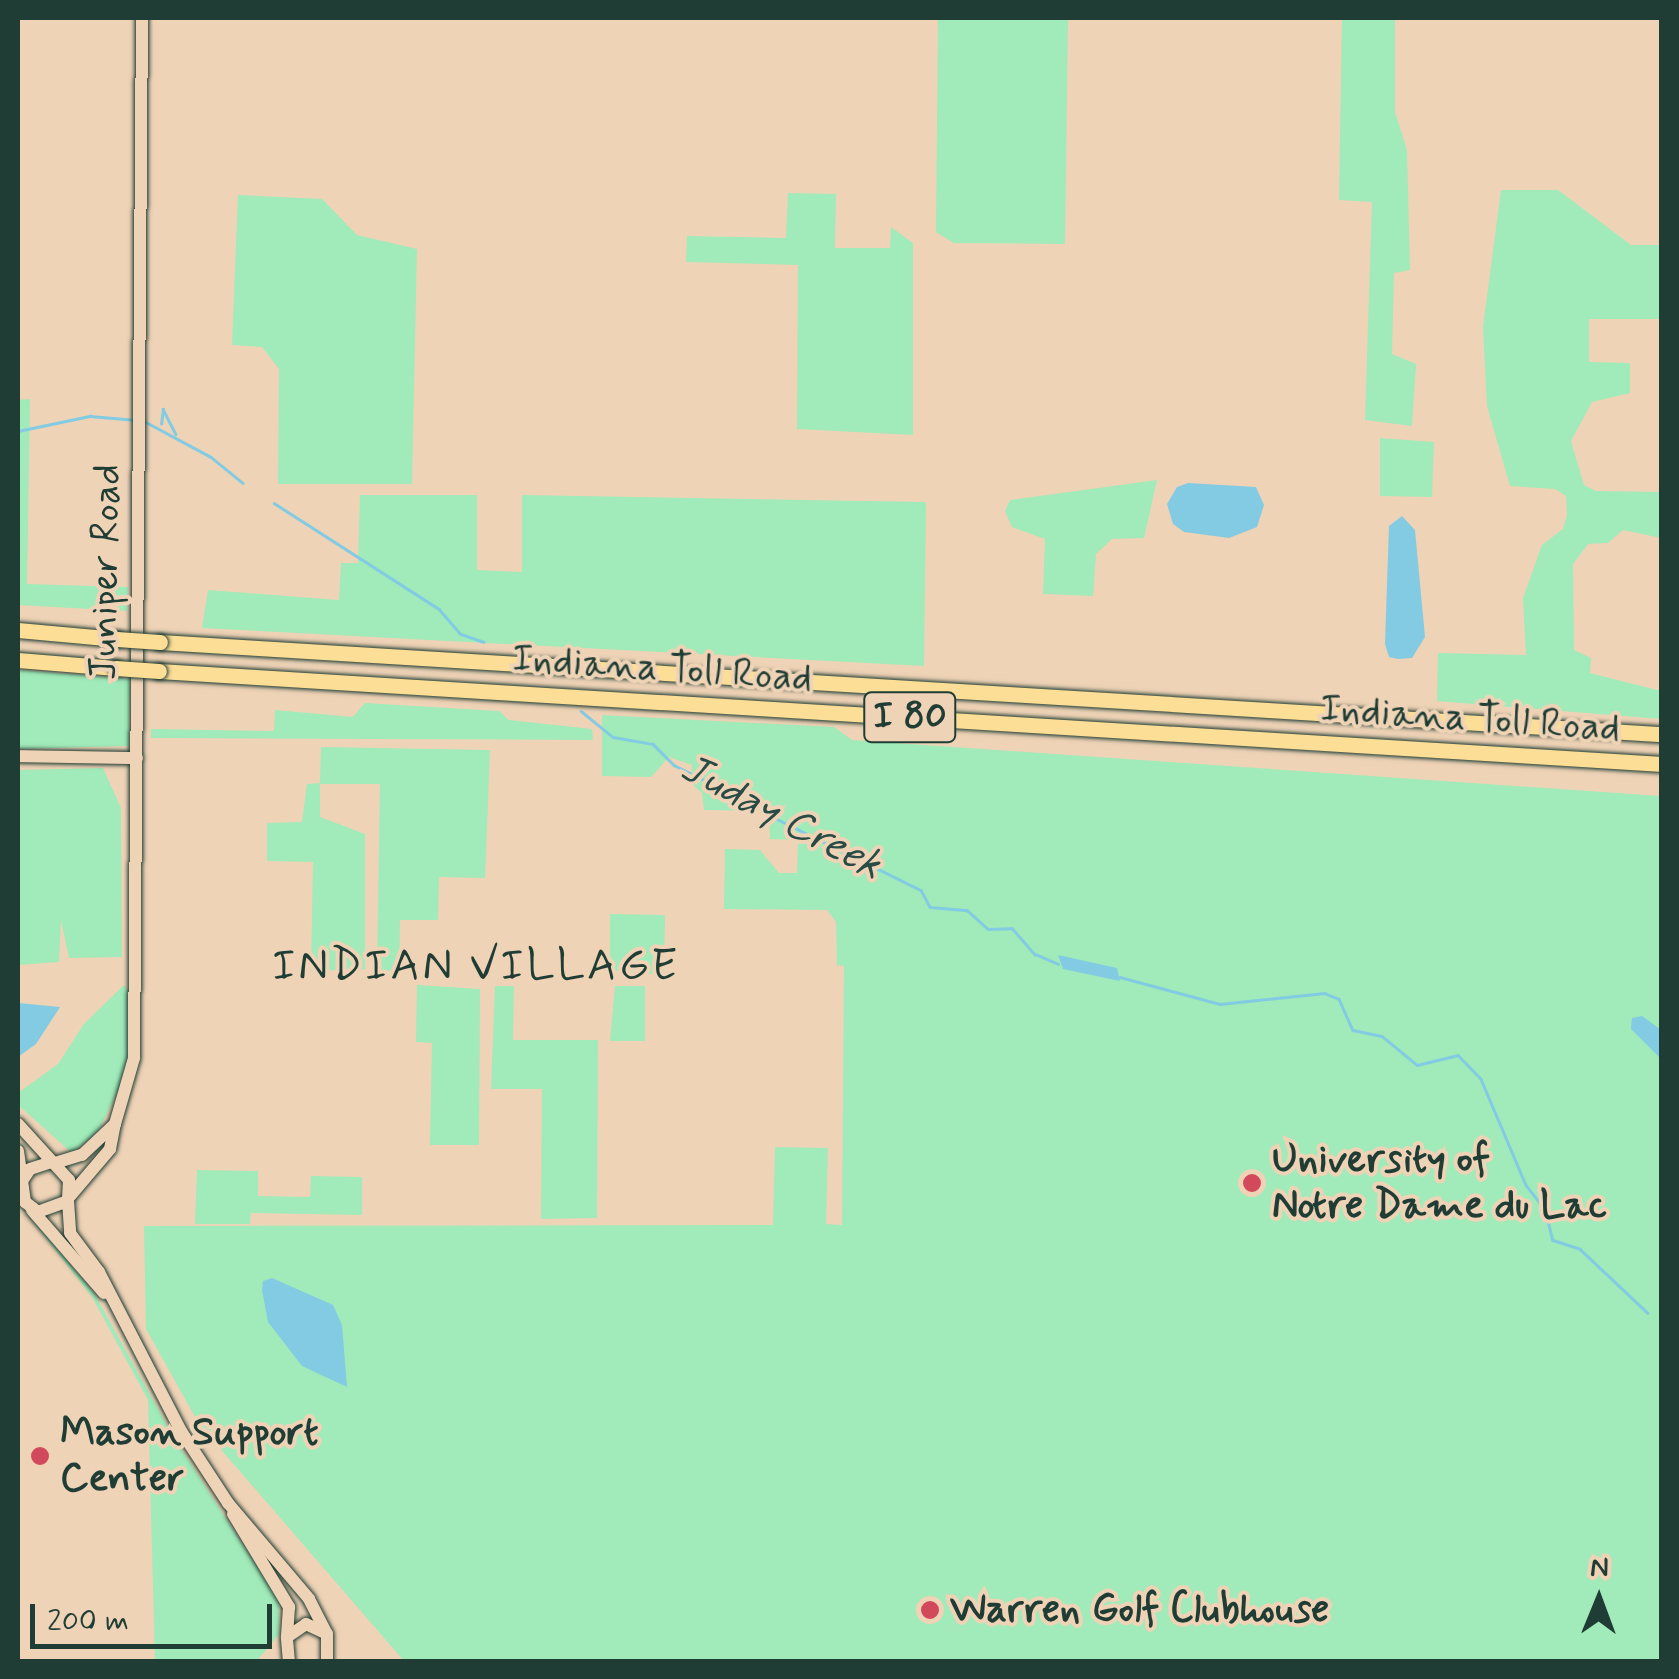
<!DOCTYPE html>
<style>
body{margin:0}
#map{position:relative;width:1679px;height:1679px;overflow:hidden;background:#efd3b6;font-family:Mynerve,sans-serif}
div>[style]{position:absolute}
[style*='--x']{left:calc(var(--x)*1px);top:calc(var(--y)*1px);width:calc(var(--w)*1px);rotate:calc(var(--a)*1deg)}
.green>*{inset:0;background:#a1eab9}
.water>*{inset:0;background:#82cbe3}
.stream>*{height:2.5px;margin:-1.25px;padding:0 1.25px;transform-origin:1.25px;border-radius:1.25px;background:#82cbe3}
.roads{filter:drop-shadow(0 0 2px #1f3d34) drop-shadow(0 0 2px #1f3d34)}
.secondary>*{height:12px;margin:-6px;padding:0 6px;transform-origin:6px;border-radius:6px;background:#efd3b6}
.highway>*{height:15px;margin:-7.5px;padding:0 7.5px;transform-origin:7.5px;border-radius:7.5px;background:#fdde96}
.bridges{filter:drop-shadow(0 0 2px #1f3d34) drop-shadow(0 0 2px #1f3d34)}
.highway-bridge>*{height:15px;margin:-7.5px;padding:0 7.5px;transform-origin:7.5px;border-radius:7.5px;background:#fdde96}
.dots>*{width:28px;height:28px;translate:-50% -50%;box-sizing:border-box;border:5px solid #efd3b6;border-radius:50%}
span{translate:-50% -50%;white-space:nowrap;text-align:center;line-height:1.15;-webkit-text-stroke:8px #efd3b6;paint-order:stroke}
.shield-label span{padding:2px 8px;background:#efd3b6;border:2px solid;border-radius:8px;-webkit-text-stroke-width:0}
.shield-label{font-size:38px;color:#1f3d34;font-weight:700}
.street-label{font-size:40px;color:#1f3d34}
.poi-label{font-size:40px;color:#1f3d34;font-weight:700}
.left{translate:0 -50%;text-align:left}
.water-label{font-size:42px;color:#294b46;font-style:italic}
.quarter-label{font-size:45px;color:#1f3d34;letter-spacing:2.5px}
.frame{position:absolute;inset:0;border:20px solid #1f3d34;pointer-events:none}
.north{position:absolute;left:1549px;top:1549px;width:100px;height:100px;-webkit-text-stroke:8px #efd3b6;paint-order:stroke;rotate:1deg;font-size:28px;font-weight:700;line-height:40px;text-align:center;color:#1f3d34}
.north::after{content:'';display:block;margin:auto;width:35px;height:45px;background:#1f3d34;clip-path:polygon(50% 0,100% 100%,50% 72%,0 100%)}
.scale{position:absolute;left:30px;top:1604px;width:242px;height:45px;box-sizing:border-box;border:5px solid #1f3d34;border-top:0;padding-left:12px;font-size:30px;line-height:35px;white-space:nowrap;color:#1f3d34;-webkit-text-stroke:8px #efd3b6;paint-order:stroke}
</style>
<div id="map">
<div class="green">
<div style="clip-path:polygon(938px 18px,1068px 18px,1065px 244px,954px 243px,936px 232px)"></div>
<div style="clip-path:polygon(1342px 18px,1395px 18px,1395px 112px,1407px 150px,1410px 270px,1394px 273px,1392px 354px,1416px 364px,1412px 426px,1365px 420px,1372px 202px,1339px 200px)"></div>
<div style="clip-path:polygon(1501px 190px,1558px 190px,1631px 245px,1661px 245px,1661px 319px,1589px 319px,1589px 362px,1630px 363px,1630px 393px,1592px 402px,1571px 441px,1584px 485px,1596px 491px,1661px 492px,1661px 538px,1623px 530px,1608px 543px,1588px 544px,1573px 564px,1574px 650px,1591px 658px,1590px 673px,1661px 691px,1661px 719px,1437px 701px,1438px 653px,1526px 655px,1523px 598px,1542px 545px,1563px 529px,1567px 515px,1566px 496px,1555px 489px,1510px 486px,1487px 406px,1483px 327px)"></div>
<div style="clip-path:polygon(788px 193px,836px 194px,835px 248px,890px 248px,891px 227px,913px 243px,913px 435px,797px 429px,798px 265px,686px 262px,687px 236px,786px 238px)"></div>
<div style="clip-path:polygon(238px 195px,322px 199px,357px 235px,417px 249px,412px 484px,278px 484px,279px 369px,262px 347px,232px 345px)"></div>
<div style="clip-path:polygon(30px 399px,27px 584px,128px 587px,127px 611px,18px 605px,18px 400px)"></div>
<div style="clip-path:polygon(1380px 438px,1434px 442px,1432px 497px,1380px 496px)"></div>
<div style="clip-path:polygon(1157px 480px,1144px 538px,1112px 539px,1096px 554px,1093px 596px,1043px 594px,1045px 539px,1012px 527px,1005px 511px,1010px 500px)"></div>
<div style="clip-path:polygon(360px 495px,477px 495px,477px 570px,522px 572px,522px 495px,926px 502px,924px 666px,202px 628px,208px 590px,339px 600px,341px 563px,358px 563px)"></div>
<div style="clip-path:polygon(18px 670px,130px 679px,129px 746px,18px 749px)"></div>
<div style="clip-path:polygon(365px 703px,499px 711px,509px 720px,592px 729px,593px 740px,151px 738px,151px 729px,274px 731px,275px 710px,353px 717px)"></div>
<div style="clip-path:polygon(602px 715px,834px 727px,852px 740px,1661px 796px,1661px 1661px,404px 1661px,199px 1424px,146px 1329px,144px 1226px,773px 1225px,775px 1147px,828px 1148px,826px 1224px,842px 1225px,844px 966px,837px 965px,836px 922px,827px 910px,724px 909px,725px 849px,760px 850px,779px 873px,797px 873px,798px 840px,770px 839px,769px 811px,704px 810px,702px 793px,691px 783px,692px 765px,669px 757px,651px 777px,602px 776px)"></div>
<div style="clip-path:polygon(321px 747px,490px 750px,485px 878px,439px 877px,438px 920px,400px 920px,399px 973px,377px 969px,380px 784px,320px 784px,320px 817px,365px 834px,365px 969px,311px 971px,313px 862px,267px 861px,267px 823px,302px 822px,307px 784px,320px 783px)"></div>
<div style="clip-path:polygon(103px 768px,121px 808px,122px 957px,69px 958px,61px 920px,59px 962px,18px 965px,18px 770px)"></div>
<div style="clip-path:polygon(610px 914px,665px 915px,664px 975px,610px 970px)"></div>
<div style="clip-path:polygon(124px 985px,129px 992px,128px 1053px,121px 1085px,98px 1132px,72px 1153px,18px 1105px,18px 1093px,58px 1064px,84px 1024px)"></div>
<div style="clip-path:polygon(417px 985px,480px 989px,479px 1145px,430px 1145px,432px 1043px,416px 1042px)"></div>
<div style="clip-path:polygon(495px 986px,514px 986px,513px 1040px,598px 1040px,597px 1218px,541px 1219px,542px 1089px,491px 1089px)"></div>
<div style="clip-path:polygon(615px 986px,645px 986px,645px 1041px,610px 1041px)"></div>
<div style="clip-path:polygon(197px 1170px,258px 1171px,258px 1196px,310px 1197px,311px 1176px,362px 1177px,362px 1215px,251px 1213px,250px 1224px,195px 1224px)"></div>
<div style="clip-path:polygon(18px 1202px,94px 1293px,173px 1436px,279px 1601px,279px 1634px,257px 1661px,155px 1661px,148px 1400px,92px 1297px)"></div>
</div>
<div class="water">
<div style="clip-path:polygon(1188px 483px,1256px 487px,1264px 505px,1257px 527px,1229px 538px,1184px 532px,1173px 524px,1167px 504px,1177px 487px)"></div>
<div style="clip-path:polygon(1402px 516px,1415px 530px,1425px 637px,1412px 658px,1398px 659px,1389px 657px,1385px 644px,1389px 526px)"></div>
<div style="clip-path:polygon(1058px 955px,1117px 968px,1120px 981px,1063px 969px)"></div>
<div style="clip-path:polygon(18px 1003px,60px 1007px,36px 1044px,18px 1057px)"></div>
<div style="clip-path:polygon(1642px 1016px,1661px 1030px,1661px 1059px,1631px 1029px,1632px 1018px)"></div>
<div style="clip-path:polygon(272px 1278px,333px 1305px,342px 1325px,347px 1387px,302px 1366px,268px 1322px,262px 1290px,263px 1281px)"></div>
</div>
<div class="stream">
<div style="--x:144;--y:421;--w:76;--a:28.2"></div>
<div style="--x:211;--y:457;--w:41;--a:39.1"></div>
<div style="--x:161;--y:424;--w:15;--a:-82"></div>
<div style="--x:163;--y:409;--w:28;--a:63"></div>
<div style="--x:18;--y:431;--w:74;--a:-11.8"></div>
<div style="--x:90;--y:416;--w:46;--a:5"></div>
<div style="--x:274;--y:503;--w:196;--a:32.7"></div>
<div style="--x:439;--y:609;--w:33;--a:49"></div>
<div style="--x:461;--y:634;--w:24;--a:19"></div>
<div style="--x:581;--y:711;--w:41;--a:39.1"></div>
<div style="--x:613;--y:737;--w:41;--a:9.9"></div>
<div style="--x:653;--y:744;--w:30;--a:45"></div>
<div style="--x:674;--y:765;--w:54;--a:26.6"></div>
<div style="--x:722;--y:789;--w:24;--a:5"></div>
<div style="--x:746;--y:791;--w:29;--a:49"></div>
<div style="--x:765;--y:813;--w:174;--a:26.3"></div>
<div style="--x:921;--y:890;--w:19;--a:62"></div>
<div style="--x:930;--y:907;--w:37;--a:5"></div>
<div style="--x:967;--y:910;--w:28;--a:42"></div>
<div style="--x:988;--y:929;--w:24;--a:-2"></div>
<div style="--x:1012;--y:928;--w:35;--a:49"></div>
<div style="--x:1035;--y:954;--w:25;--a:23"></div>
<div style="--x:1120;--y:977;--w:104;--a:15.1"></div>
<div style="--x:1220;--y:1004;--w:105;--a:-6"></div>
<div style="--x:1324;--y:993;--w:16;--a:22"></div>
<div style="--x:1339;--y:999;--w:34;--a:66"></div>
<div style="--x:1353;--y:1030;--w:30;--a:12"></div>
<div style="--x:1382;--y:1036;--w:45;--a:39.6"></div>
<div style="--x:1417;--y:1065;--w:42;--a:-13.7"></div>
<div style="--x:1458;--y:1055;--w:33;--a:46"></div>
<div style="--x:1481;--y:1079;--w:115;--a:67"></div>
<div style="--x:1526;--y:1185;--w:31;--a:52"></div>
<div style="--x:1545;--y:1209;--w:32;--a:76"></div>
<div style="--x:1553;--y:1240;--w:28;--a:18"></div>
<div style="--x:1580;--y:1249;--w:93;--a:43.3"></div>
</div>
<div class="roads">
<div class="secondary">
<div style="--x:18;--y:756;--w:119;--a:1"></div>
<div style="--x:18;--y:1124;--w:76;--a:47.7"></div>
<div style="--x:69;--y:1180;--w:21;--a:93"></div>
<div style="--x:68;--y:1201;--w:32;--a:160"></div>
<div style="--x:38;--y:1212;--w:16;--a:-142"></div>
<div style="--x:25;--y:1202;--w:21;--a:-98"></div>
<div style="--x:22;--y:1181;--w:14;--a:-56"></div>
<div style="--x:30;--y:1169;--w:23;--a:-18"></div>
<div style="--x:18;--y:1151;--w:30;--a:82"></div>
<div style="--x:55;--y:1163;--w:28;--a:-17"></div>
<div style="--x:82;--y:1155;--w:45;--a:-43.2"></div>
<div style="--x:115;--y:1124;--w:69;--a:-73.9"></div>
<div style="--x:134;--y:1058;--w:1040;--a:-89.56"></div>
<div style="--x:70;--y:1196;--w:62;--a:-49.6"></div>
<div style="--x:110;--y:1149;--w:25;--a:-79"></div>
<div style="--x:68;--y:1201;--w:32;--a:86"></div>
<div style="--x:70;--y:1233;--w:49;--a:53.4"></div>
<div style="--x:99;--y:1272;--w:179;--a:62.7"></div>
<div style="--x:181;--y:1431;--w:86;--a:56.9"></div>
<div style="--x:228;--y:1503;--w:126;--a:49.8"></div>
<div style="--x:309;--y:1599;--w:39;--a:63"></div>
<div style="--x:32;--y:1210;--w:110;--a:49.1"></div>
<div style="--x:233;--y:1514;--w:109;--a:58.9"></div>
<div style="--x:289;--y:1607;--w:30;--a:94"></div>
<div style="--x:289;--y:1662;--w:25;--a:-95"></div>
<div style="--x:287;--y:1637;--w:23;--a:-34"></div>
<div style="--x:306;--y:1624;--w:23;--a:25"></div>
<div style="--x:327;--y:1634;--w:28;--a:90"></div>
</div>
<div class="highway">
<div style="--x:18;--y:630;--w:99;--a:5.2"></div>
<div style="--x:160;--y:642;--w:1505;--a:3.51"></div>
<div style="--x:18;--y:660;--w:98;--a:4.7"></div>
<div style="--x:159;--y:671;--w:1506;--a:3.54"></div>
</div>
</div>
<div class="bridges">
<div class="highway-bridge">
<div style="--x:117;--y:639;--w:43;--a:4"></div>
<div style="--x:116;--y:668;--w:43;--a:4"></div>
</div>
</div>
<div class="dots">
<div style="left:1252px;top:1183px;background:#d1495b"></div>
<div style="left:40px;top:1456px;background:#d1495b"></div>
<div style="left:930px;top:1610px;background:#d1495b"></div>
</div>
<div class="shield-label">
<span style="left:910px;top:717px">I 80</span>
</div>
<div class="street-label">
<span style="left:106px;top:572px;rotate:-89deg">Juniper Road</span>
<span style="left:662px;top:669px;rotate:4deg">Indiana Toll Road</span>
<span style="left:1470px;top:719px;rotate:4deg">Indiana Toll Road</span>
</div>
<div class="poi-label">
<span class="left" style="left:1272px;top:1183px">University of<br>Notre Dame du Lac</span>
<span class="left" style="left:60px;top:1456px">Mason Support<br>Center</span>
<span class="left" style="left:950px;top:1610px">Warren Golf Clubhouse</span>
</div>
<div class="water-label">
<span style="left:781px;top:818px;rotate:28deg">Juday Creek</span>
</div>
<div class="quarter-label">
<span style="left:476px;top:967px">INDIAN VILLAGE</span>
</div>
<div class="frame"></div>
<div class="north">N</div>
<div class="scale">200 m</div>
</div>
